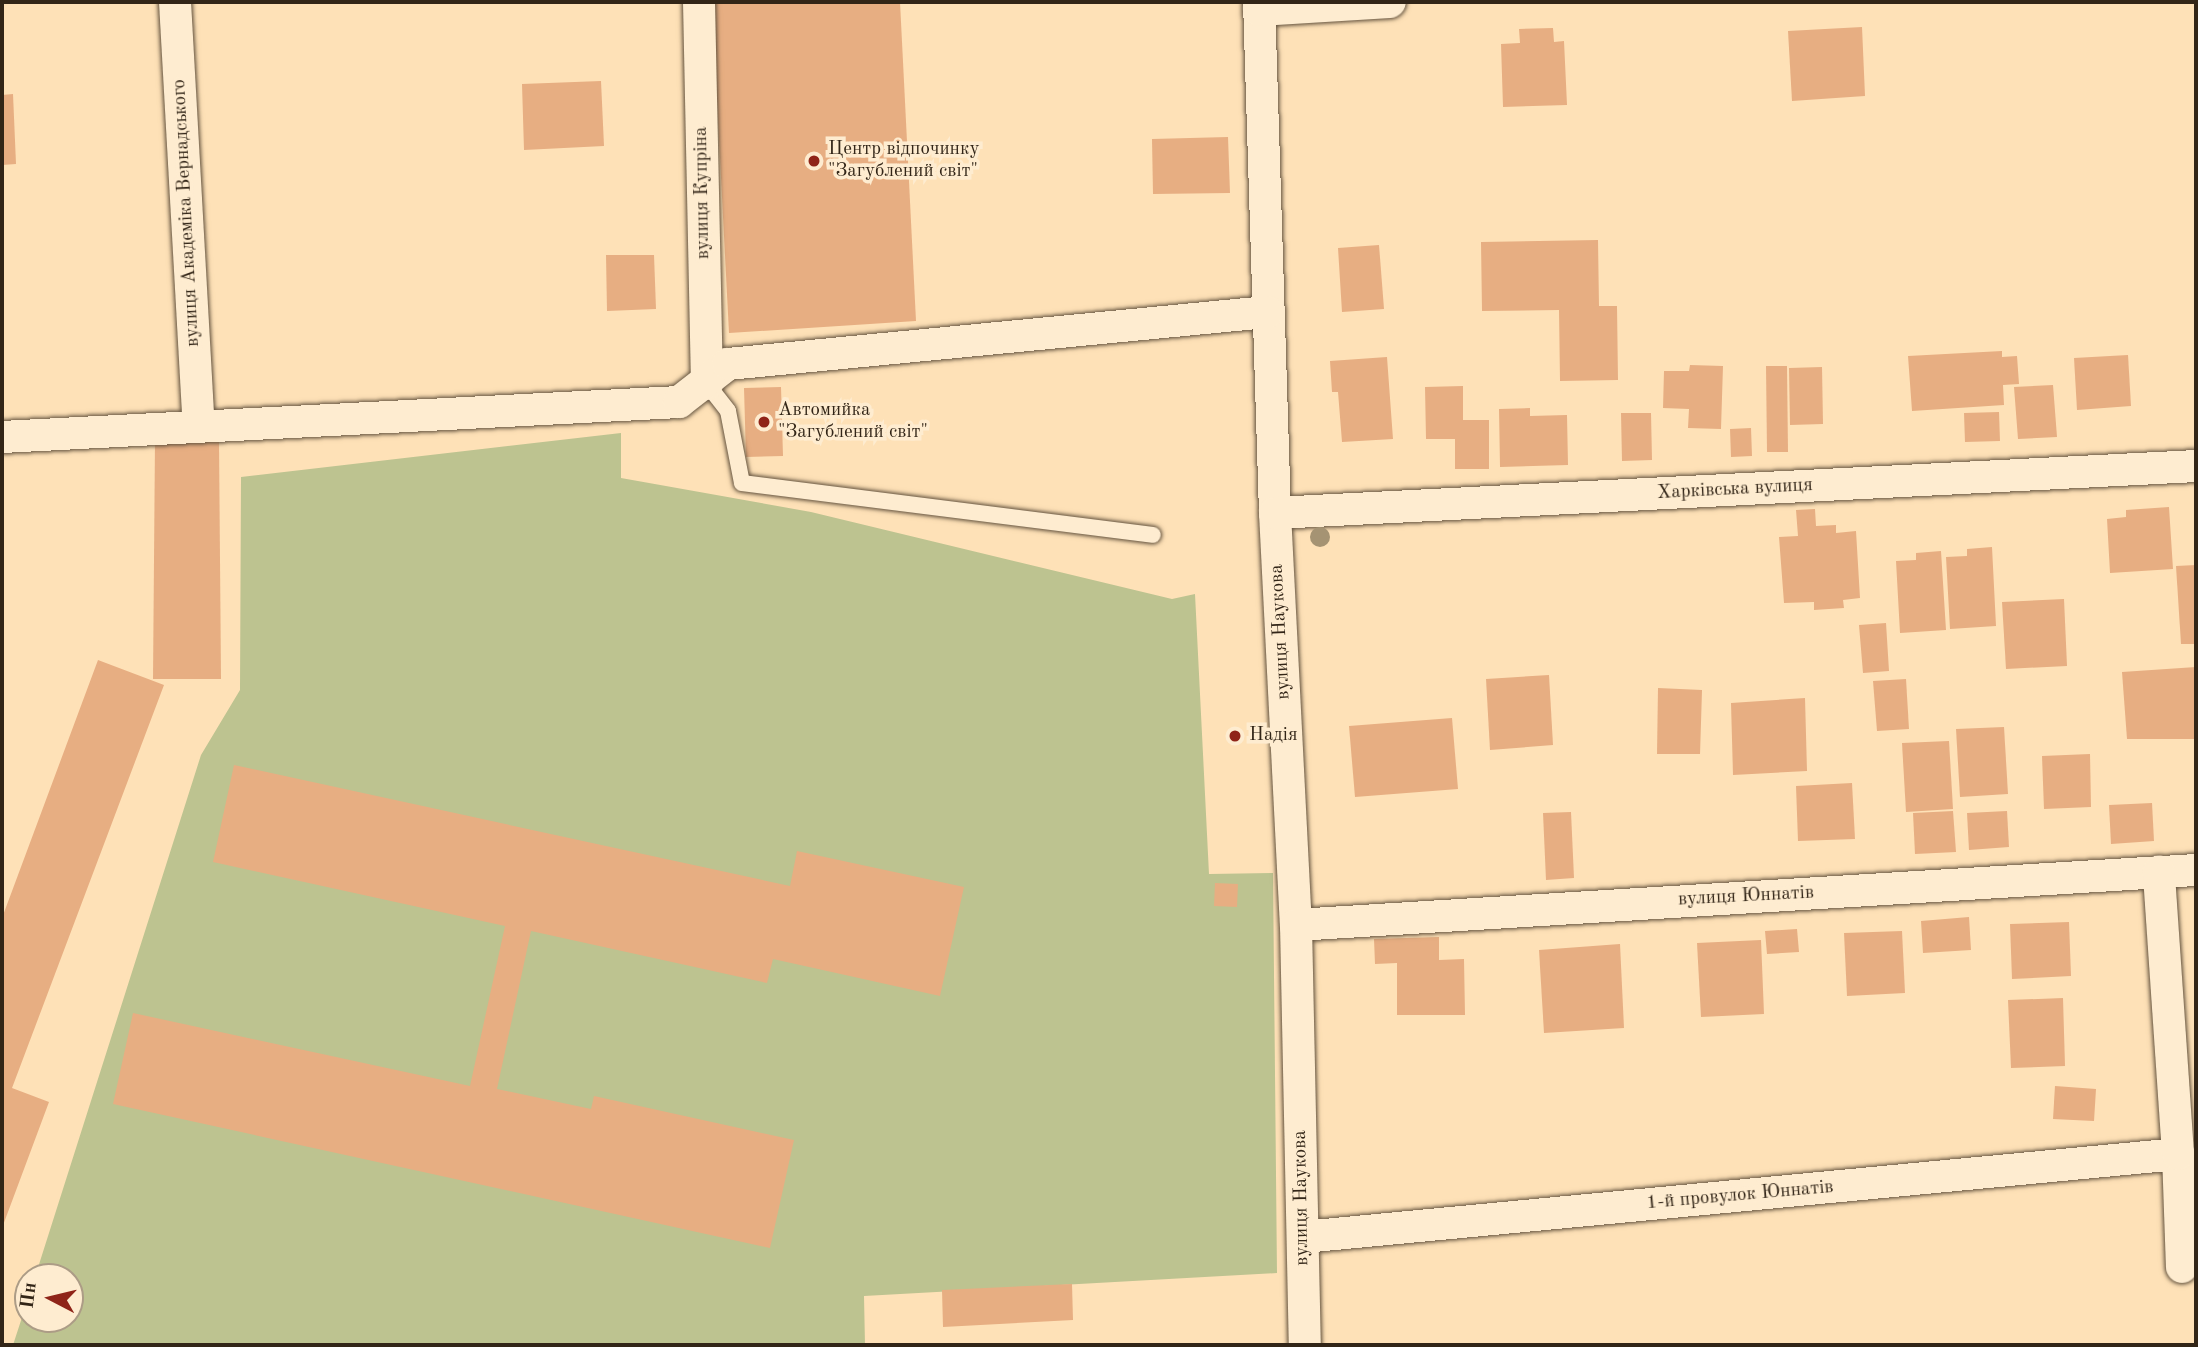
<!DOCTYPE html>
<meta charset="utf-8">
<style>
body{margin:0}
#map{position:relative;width:2198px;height:1347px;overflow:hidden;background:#fee1b7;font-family:"Old Standard TT",serif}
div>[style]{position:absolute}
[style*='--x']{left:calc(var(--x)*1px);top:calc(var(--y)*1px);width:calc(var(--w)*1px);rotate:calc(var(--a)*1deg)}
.green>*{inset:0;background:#bdc390}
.building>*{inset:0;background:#e7ae82}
.roads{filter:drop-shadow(0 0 2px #65543f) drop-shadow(0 0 2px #65543f)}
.lane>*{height:16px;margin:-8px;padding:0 8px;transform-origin:8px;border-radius:8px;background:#feecd0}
.street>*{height:32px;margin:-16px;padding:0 16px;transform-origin:16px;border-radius:16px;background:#feecd0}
.trees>*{width:20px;height:20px;margin:-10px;border-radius:50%;background:#a59373}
.dots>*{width:19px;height:19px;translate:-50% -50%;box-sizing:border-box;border:4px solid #feecd0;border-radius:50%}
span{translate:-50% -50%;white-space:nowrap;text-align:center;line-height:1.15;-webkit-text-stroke:7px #feecd0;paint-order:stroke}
.poi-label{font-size:19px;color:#322517}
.left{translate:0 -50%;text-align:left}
.street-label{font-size:19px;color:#322517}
.frame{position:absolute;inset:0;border:4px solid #322517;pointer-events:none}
.north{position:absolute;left:14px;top:1263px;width:70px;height:70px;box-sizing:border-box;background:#feecd0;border:2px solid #ac9c86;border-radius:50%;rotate:277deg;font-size:19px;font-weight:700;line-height:28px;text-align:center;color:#322517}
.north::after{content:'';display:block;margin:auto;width:24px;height:32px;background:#8f2418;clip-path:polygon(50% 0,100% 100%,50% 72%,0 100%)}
</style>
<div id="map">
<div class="green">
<div style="clip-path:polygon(621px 433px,621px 478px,811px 512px,1172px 599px,1195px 594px,1209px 874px,1273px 873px,1277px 1273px,864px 1296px,865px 1345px,13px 1345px,28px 1299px,28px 1319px,70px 1319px,70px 1277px,35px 1277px,201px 755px,240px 690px,241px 477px)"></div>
</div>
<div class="building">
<div style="clip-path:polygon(712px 2px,900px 2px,916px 321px,729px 333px)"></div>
<div style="clip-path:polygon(1862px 27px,1865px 96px,1792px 101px,1788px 31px)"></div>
<div style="clip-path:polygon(1553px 28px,1554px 42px,1564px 41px,1567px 105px,1503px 107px,1501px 44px,1520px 43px,1519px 29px)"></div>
<div style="clip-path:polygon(601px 81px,604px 146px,524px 150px,522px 84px)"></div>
<div style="clip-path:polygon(13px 94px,16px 164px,2px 165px,2px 95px)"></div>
<div style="clip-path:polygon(1228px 137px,1230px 193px,1153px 194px,1152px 139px)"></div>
<div style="clip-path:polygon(1598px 240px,1599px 306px,1617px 306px,1618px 380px,1560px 381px,1559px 310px,1482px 311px,1481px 242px)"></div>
<div style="clip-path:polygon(1379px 245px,1384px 309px,1342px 312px,1338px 248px)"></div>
<div style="clip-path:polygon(606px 255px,654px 255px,656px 309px,607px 311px)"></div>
<div style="clip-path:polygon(2002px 351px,2002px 357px,2017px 356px,2019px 384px,2003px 385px,2004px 405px,1912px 411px,1908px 356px)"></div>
<div style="clip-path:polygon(2128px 355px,2131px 406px,2077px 410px,2074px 358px)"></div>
<div style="clip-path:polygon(1387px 357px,1393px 439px,1342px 442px,1338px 392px,1332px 392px,1330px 361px)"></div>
<div style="clip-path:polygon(1690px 365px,1723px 366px,1721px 429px,1688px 428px,1689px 409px,1663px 408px,1664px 371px,1689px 371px)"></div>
<div style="clip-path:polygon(1766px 366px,1787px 366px,1788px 452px,1767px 452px)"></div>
<div style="clip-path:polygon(1822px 367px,1823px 424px,1790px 425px,1789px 368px)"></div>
<div style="clip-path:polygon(2053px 385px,2057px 437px,2018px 439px,2014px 387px)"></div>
<div style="clip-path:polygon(1463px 386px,1463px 420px,1489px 420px,1489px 469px,1455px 469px,1455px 439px,1426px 439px,1425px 387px)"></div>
<div style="clip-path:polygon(781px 387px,783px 456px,746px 457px,744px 388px)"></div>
<div style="clip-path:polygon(1530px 408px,1530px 416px,1567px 415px,1568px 465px,1500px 467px,1499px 409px)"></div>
<div style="clip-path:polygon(1999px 412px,2000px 441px,1965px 442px,1964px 413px)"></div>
<div style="clip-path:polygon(1621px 413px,1651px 413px,1652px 460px,1622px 461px)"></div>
<div style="clip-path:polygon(1751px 428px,1752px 456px,1731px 457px,1730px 429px)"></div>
<div style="clip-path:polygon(155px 441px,219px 441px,221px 679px,153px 679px)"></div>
<div style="clip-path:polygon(2169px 507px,2173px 569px,2110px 573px,2107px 519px,2126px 517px,2126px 510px)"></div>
<div style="clip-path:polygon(1815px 509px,1816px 526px,1836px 525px,1836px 533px,1856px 531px,1860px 598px,1843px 600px,1844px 608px,1814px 610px,1814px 602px,1784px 603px,1779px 537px,1798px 536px,1796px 510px)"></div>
<div style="clip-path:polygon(1992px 547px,1996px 626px,1950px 629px,1946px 557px,1967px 556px,1967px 549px)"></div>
<div style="clip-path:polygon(1941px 551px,1946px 630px,1900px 633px,1896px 561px,1916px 560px,1916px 553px)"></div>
<div style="clip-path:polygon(2196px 565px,2196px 644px,2181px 644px,2176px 566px)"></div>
<div style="clip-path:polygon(2064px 599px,2067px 666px,2006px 669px,2002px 602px)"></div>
<div style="clip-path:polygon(1886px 623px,1889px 671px,1863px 673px,1859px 625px)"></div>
<div style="clip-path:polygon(98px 660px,164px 685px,12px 1088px,49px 1102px,2px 1228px,2px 918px)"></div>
<div style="clip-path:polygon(2196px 667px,2196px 739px,2127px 739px,2122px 672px)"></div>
<div style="clip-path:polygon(1549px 675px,1553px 745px,1490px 750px,1486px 679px)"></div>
<div style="clip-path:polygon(1906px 679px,1909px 729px,1877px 731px,1873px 681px)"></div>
<div style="clip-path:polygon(1658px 688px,1702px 690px,1700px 754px,1657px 754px)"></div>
<div style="clip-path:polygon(1805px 698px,1807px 771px,1733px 775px,1731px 703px)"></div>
<div style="clip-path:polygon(1452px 718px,1458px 789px,1355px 797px,1349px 726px)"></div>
<div style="clip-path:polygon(2004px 727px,2008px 794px,1960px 797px,1956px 729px)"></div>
<div style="clip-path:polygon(1949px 741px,1953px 809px,1906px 812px,1902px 743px)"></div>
<div style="clip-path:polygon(2090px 754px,2091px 807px,2044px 809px,2042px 756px)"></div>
<div style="clip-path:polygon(234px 765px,790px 886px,797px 851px,964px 887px,940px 996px,773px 959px,767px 983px,531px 931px,497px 1089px,591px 1109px,594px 1096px,794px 1140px,770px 1248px,113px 1104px,133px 1013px,470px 1086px,505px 926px,213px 862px)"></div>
<div style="clip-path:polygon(1852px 783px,1855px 839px,1798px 841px,1796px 786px)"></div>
<div style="clip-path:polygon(2152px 803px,2154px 841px,2111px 844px,2109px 805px)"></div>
<div style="clip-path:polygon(1953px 811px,1956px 852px,1915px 854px,1913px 813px)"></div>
<div style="clip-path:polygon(2007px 811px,2009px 847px,1969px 850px,1967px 813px)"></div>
<div style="clip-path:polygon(1571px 812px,1574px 878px,1546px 880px,1543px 813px)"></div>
<div style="clip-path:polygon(1215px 883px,1238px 884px,1237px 907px,1214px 906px)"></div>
<div style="clip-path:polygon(1969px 917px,1971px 950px,1923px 953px,1921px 921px)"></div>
<div style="clip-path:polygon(2069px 922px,2071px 976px,2012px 979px,2010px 924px)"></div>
<div style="clip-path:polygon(1797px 929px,1799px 952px,1767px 954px,1765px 931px)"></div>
<div style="clip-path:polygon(1902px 931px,1905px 993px,1847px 996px,1844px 933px)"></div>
<div style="clip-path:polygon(1439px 937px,1439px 960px,1464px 959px,1465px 1015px,1397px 1015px,1397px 963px,1375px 964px,1374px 939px)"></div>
<div style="clip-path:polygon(1761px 940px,1764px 1014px,1701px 1017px,1697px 943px)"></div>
<div style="clip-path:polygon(1620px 944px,1624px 1028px,1544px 1033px,1539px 950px)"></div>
<div style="clip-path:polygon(2063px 998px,2065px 1066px,2011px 1068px,2008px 1000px)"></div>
<div style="clip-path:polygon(2055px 1086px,2096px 1089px,2094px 1121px,2053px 1119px)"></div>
<div style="clip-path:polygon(1072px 1284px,1073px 1320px,943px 1327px,942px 1290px)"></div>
</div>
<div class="roads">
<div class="lane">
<div style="--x:707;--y:384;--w:34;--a:52"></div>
<div style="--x:728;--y:411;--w:73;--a:79"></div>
<div style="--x:742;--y:483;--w:414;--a:7.2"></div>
</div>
<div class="street">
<div style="--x:175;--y:2;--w:424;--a:86.8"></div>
<div style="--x:699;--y:2;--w:382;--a:88.8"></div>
<div style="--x:1259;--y:2;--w:511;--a:88.21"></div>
<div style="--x:1275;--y:513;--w:413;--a:87.1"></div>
<div style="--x:1296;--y:925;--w:420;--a:88.8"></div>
<div style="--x:1259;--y:10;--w:131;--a:-3.5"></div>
<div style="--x:2;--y:437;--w:678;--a:-2.96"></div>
<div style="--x:679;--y:402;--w:62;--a:-37.8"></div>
<div style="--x:728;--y:364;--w:542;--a:-5.51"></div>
<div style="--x:1275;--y:513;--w:922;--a:-2.92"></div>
<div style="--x:1296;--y:925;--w:902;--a:-3.5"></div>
<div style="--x:2178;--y:1154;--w:113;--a:88"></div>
<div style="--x:1303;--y:1237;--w:879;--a:-5.42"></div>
<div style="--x:2178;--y:1154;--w:283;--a:-93.9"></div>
</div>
</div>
<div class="trees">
<div style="left:1320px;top:537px"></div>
</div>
<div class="dots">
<div style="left:814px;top:161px;background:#8f2418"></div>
<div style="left:764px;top:422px;background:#8f2418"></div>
<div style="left:1235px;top:736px;background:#8f2418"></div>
</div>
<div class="poi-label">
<span class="left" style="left:828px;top:161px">Центр відпочинку<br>"Загублений світ"</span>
<span class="left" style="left:778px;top:422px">Автомийка<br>"Загублений світ"</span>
<span class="left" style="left:1249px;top:736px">Надія</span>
</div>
<div class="street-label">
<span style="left:703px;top:193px;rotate:-91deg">вулиця Купріна</span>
<span style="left:187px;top:213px;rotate:-93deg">вулиця Академіка Вернадського</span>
<span style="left:1735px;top:490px;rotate:-3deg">Харківська вулиця</span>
<span style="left:1281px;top:632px;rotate:-93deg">вулиця Наукова</span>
<span style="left:1746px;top:897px;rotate:-3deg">вулиця Юннатів</span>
<span style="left:1740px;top:1196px;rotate:-5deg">1-й провулок Юннатів</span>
<span style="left:1302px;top:1198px;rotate:-91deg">вулиця Наукова</span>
</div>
<div class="frame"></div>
<div class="north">Пн</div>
</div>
